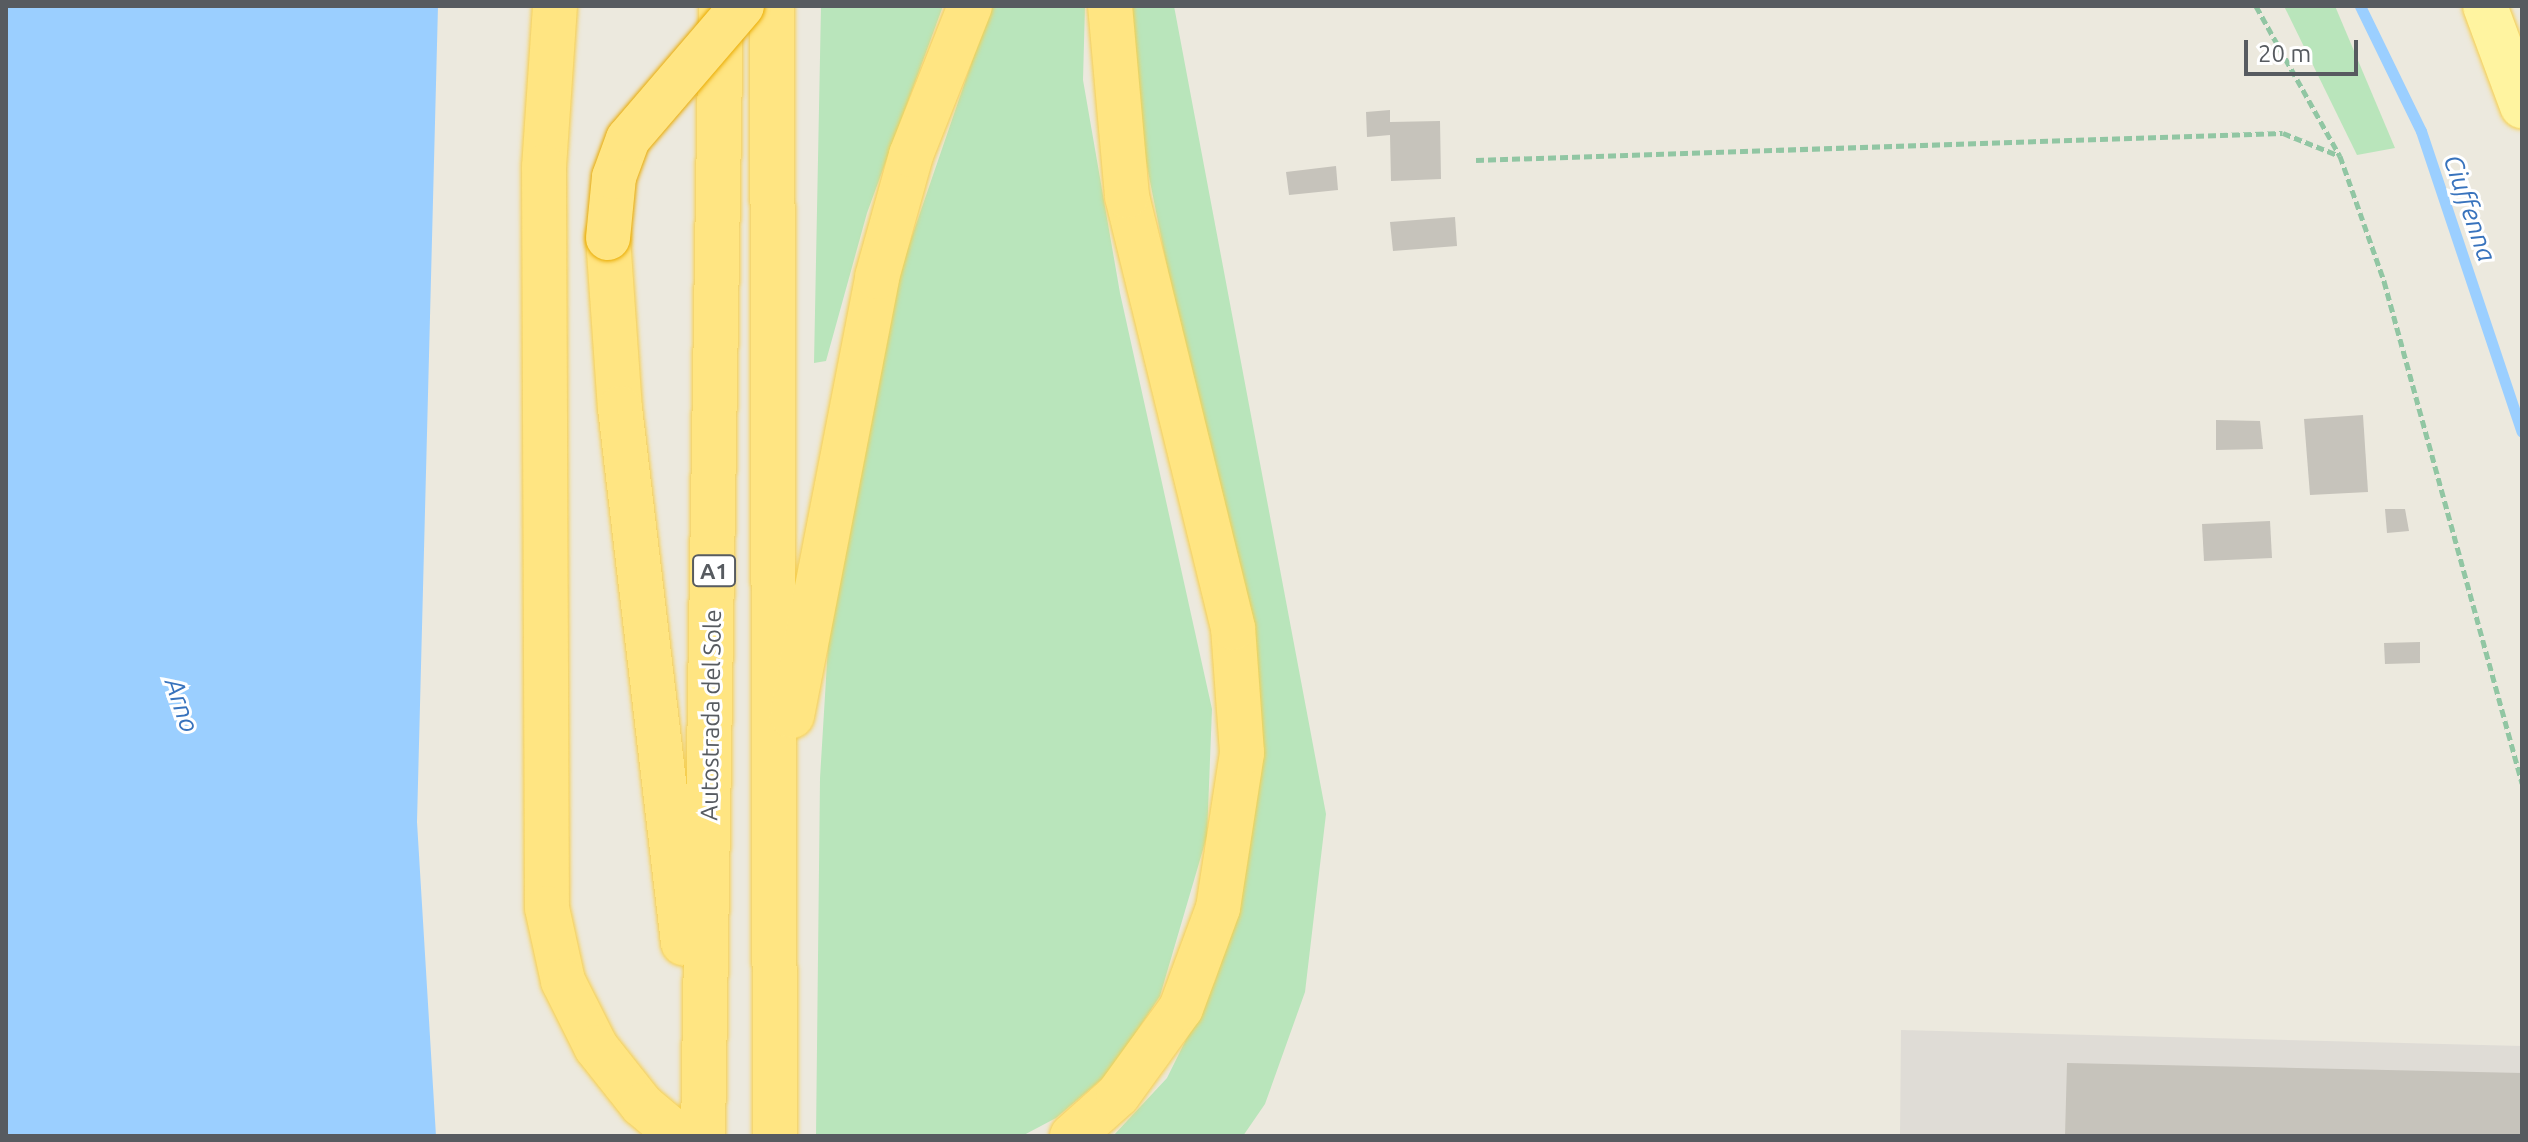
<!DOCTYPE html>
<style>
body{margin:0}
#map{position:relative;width:2528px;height:1142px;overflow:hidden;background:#ece9de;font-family:Ubuntu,sans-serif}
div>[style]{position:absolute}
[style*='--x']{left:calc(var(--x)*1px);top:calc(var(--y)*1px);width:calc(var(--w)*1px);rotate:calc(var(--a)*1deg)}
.industrial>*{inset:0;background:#dfdcd6}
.green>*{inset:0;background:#b9e5bb}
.water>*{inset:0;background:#9bcfff}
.stream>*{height:11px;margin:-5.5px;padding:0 5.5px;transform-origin:5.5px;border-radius:5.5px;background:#9bcfff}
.building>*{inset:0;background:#c6c3bb}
.path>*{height:5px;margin-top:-2.5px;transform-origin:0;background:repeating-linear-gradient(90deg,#91c6a3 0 8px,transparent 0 12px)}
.roads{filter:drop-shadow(0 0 2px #f6ce4d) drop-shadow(0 0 2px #f6ce4d)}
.major>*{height:44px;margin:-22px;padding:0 22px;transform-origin:22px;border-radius:22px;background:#fff4a0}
.highway>*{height:44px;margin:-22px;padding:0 22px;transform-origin:22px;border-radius:22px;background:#ffe582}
.bridges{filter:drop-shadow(0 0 2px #eaab00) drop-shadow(0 0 2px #eaab00)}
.highway-bridge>*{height:44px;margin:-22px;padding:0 22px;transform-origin:22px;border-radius:22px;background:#ffe582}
span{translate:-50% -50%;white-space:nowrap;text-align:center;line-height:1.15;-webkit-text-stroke:6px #fff;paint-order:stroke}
.shield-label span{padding:2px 6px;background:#fff;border:2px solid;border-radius:6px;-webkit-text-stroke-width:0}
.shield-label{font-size:22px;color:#575b60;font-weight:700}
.street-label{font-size:24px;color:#575b60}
.water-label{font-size:26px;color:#3873bd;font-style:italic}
.frame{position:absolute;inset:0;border:8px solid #575b60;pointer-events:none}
.scale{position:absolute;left:2244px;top:40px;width:114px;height:36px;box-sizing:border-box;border:4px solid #575b60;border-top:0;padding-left:10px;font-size:24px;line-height:28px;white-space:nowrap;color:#575b60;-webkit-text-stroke:6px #fff;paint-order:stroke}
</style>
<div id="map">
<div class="industrial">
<div style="clip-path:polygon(1901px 1030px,2522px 1046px,2522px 1136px,1900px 1136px)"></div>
</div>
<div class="green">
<div style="clip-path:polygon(821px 6px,943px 6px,867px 213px,826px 361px,814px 363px)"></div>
<div style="clip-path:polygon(991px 6px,1085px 6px,1083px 80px,1120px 293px,1212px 709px,1207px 836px,1160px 996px,1110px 1072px,1056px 1118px,1022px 1136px,816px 1136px,820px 778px,832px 580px,884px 318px)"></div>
<div style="clip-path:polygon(1128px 6px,1174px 6px,1326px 814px,1305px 992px,1265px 1104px,1243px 1136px,1113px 1136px,1167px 1078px,1215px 981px,1242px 889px,1178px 322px,1132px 91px)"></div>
<div style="clip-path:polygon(2284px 6px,2335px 6px,2395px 148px,2357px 155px)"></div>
</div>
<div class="water">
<div style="clip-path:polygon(6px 6px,438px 6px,417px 822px,436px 1136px,6px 1136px)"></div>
</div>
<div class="stream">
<div style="--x:2360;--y:6;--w:139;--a:64"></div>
<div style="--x:2421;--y:131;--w:317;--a:71.5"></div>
</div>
<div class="building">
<div style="clip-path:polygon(1390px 110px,1390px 132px,1390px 122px,1440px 121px,1441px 179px,1391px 181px,1390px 135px,1367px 137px,1366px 112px)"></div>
<div style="clip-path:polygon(1336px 166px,1338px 190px,1289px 195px,1286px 172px)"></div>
<div style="clip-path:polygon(1455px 217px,1457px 246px,1393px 251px,1390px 222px)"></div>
<div style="clip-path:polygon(2363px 415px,2368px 492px,2310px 495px,2304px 419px)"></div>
<div style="clip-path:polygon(2216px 420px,2260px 421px,2263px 449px,2216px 450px)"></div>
<div style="clip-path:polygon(2385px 509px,2405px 509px,2409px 531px,2387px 533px)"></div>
<div style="clip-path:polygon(2270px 521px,2272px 558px,2204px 561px,2202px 524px)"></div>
<div style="clip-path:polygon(2420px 642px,2420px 663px,2385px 664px,2384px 643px)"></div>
<div style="clip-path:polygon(2067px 1063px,2522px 1073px,2520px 1136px,2065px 1136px)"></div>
</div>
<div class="path">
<div style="--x:2256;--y:6;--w:172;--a:60.8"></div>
<div style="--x:2340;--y:156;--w:133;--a:70.6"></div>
<div style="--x:2384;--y:281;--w:521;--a:74.63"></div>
<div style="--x:1476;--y:160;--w:807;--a:-1.92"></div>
<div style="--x:2283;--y:133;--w:61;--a:22"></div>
</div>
<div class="roads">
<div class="major">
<div style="--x:2485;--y:6;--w:107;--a:69.7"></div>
</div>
<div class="highway">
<div style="--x:555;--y:6;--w:161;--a:93.9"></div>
<div style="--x:544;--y:167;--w:741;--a:89.77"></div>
<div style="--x:547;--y:908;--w:75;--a:77.6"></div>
<div style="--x:563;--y:981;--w:74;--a:63.4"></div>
<div style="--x:596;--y:1047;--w:74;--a:51.6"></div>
<div style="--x:642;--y:1105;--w:48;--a:40"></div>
<div style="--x:772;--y:6;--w:1130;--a:89.85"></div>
<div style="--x:608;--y:238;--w:170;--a:86"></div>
<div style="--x:620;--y:408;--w:539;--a:83.28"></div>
<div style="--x:792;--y:716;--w:447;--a:-79"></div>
<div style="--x:877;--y:277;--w:127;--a:-74.4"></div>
<div style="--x:911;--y:155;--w:160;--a:-68.4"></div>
<div style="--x:703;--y:1136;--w:1130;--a:-89.09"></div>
<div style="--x:1072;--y:1136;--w:62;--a:-41.7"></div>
<div style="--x:1118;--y:1095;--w:107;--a:-54.1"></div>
<div style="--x:1181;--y:1008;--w:107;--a:-69.7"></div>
<div style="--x:1218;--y:908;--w:157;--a:-81.2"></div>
<div style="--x:1242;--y:753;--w:125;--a:-94.1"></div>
<div style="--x:1233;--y:628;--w:445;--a:-103.8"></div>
<div style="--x:1127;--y:196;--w:191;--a:-95.1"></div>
</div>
</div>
<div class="bridges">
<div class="highway-bridge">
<div style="--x:608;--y:238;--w:61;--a:-84.4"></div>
<div style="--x:614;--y:177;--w:40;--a:-69.8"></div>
<div style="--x:628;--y:139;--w:175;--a:-49.4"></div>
</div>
</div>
<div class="shield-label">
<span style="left:714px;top:571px">A1</span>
</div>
<div class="street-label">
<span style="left:711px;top:715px;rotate:-89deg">Autostrada del Sole</span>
</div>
<div class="water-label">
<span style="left:2470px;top:208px;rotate:71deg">Ciuffenna</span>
<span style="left:182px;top:705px;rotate:71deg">Arno</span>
</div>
<div class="frame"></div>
<div class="scale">20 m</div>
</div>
